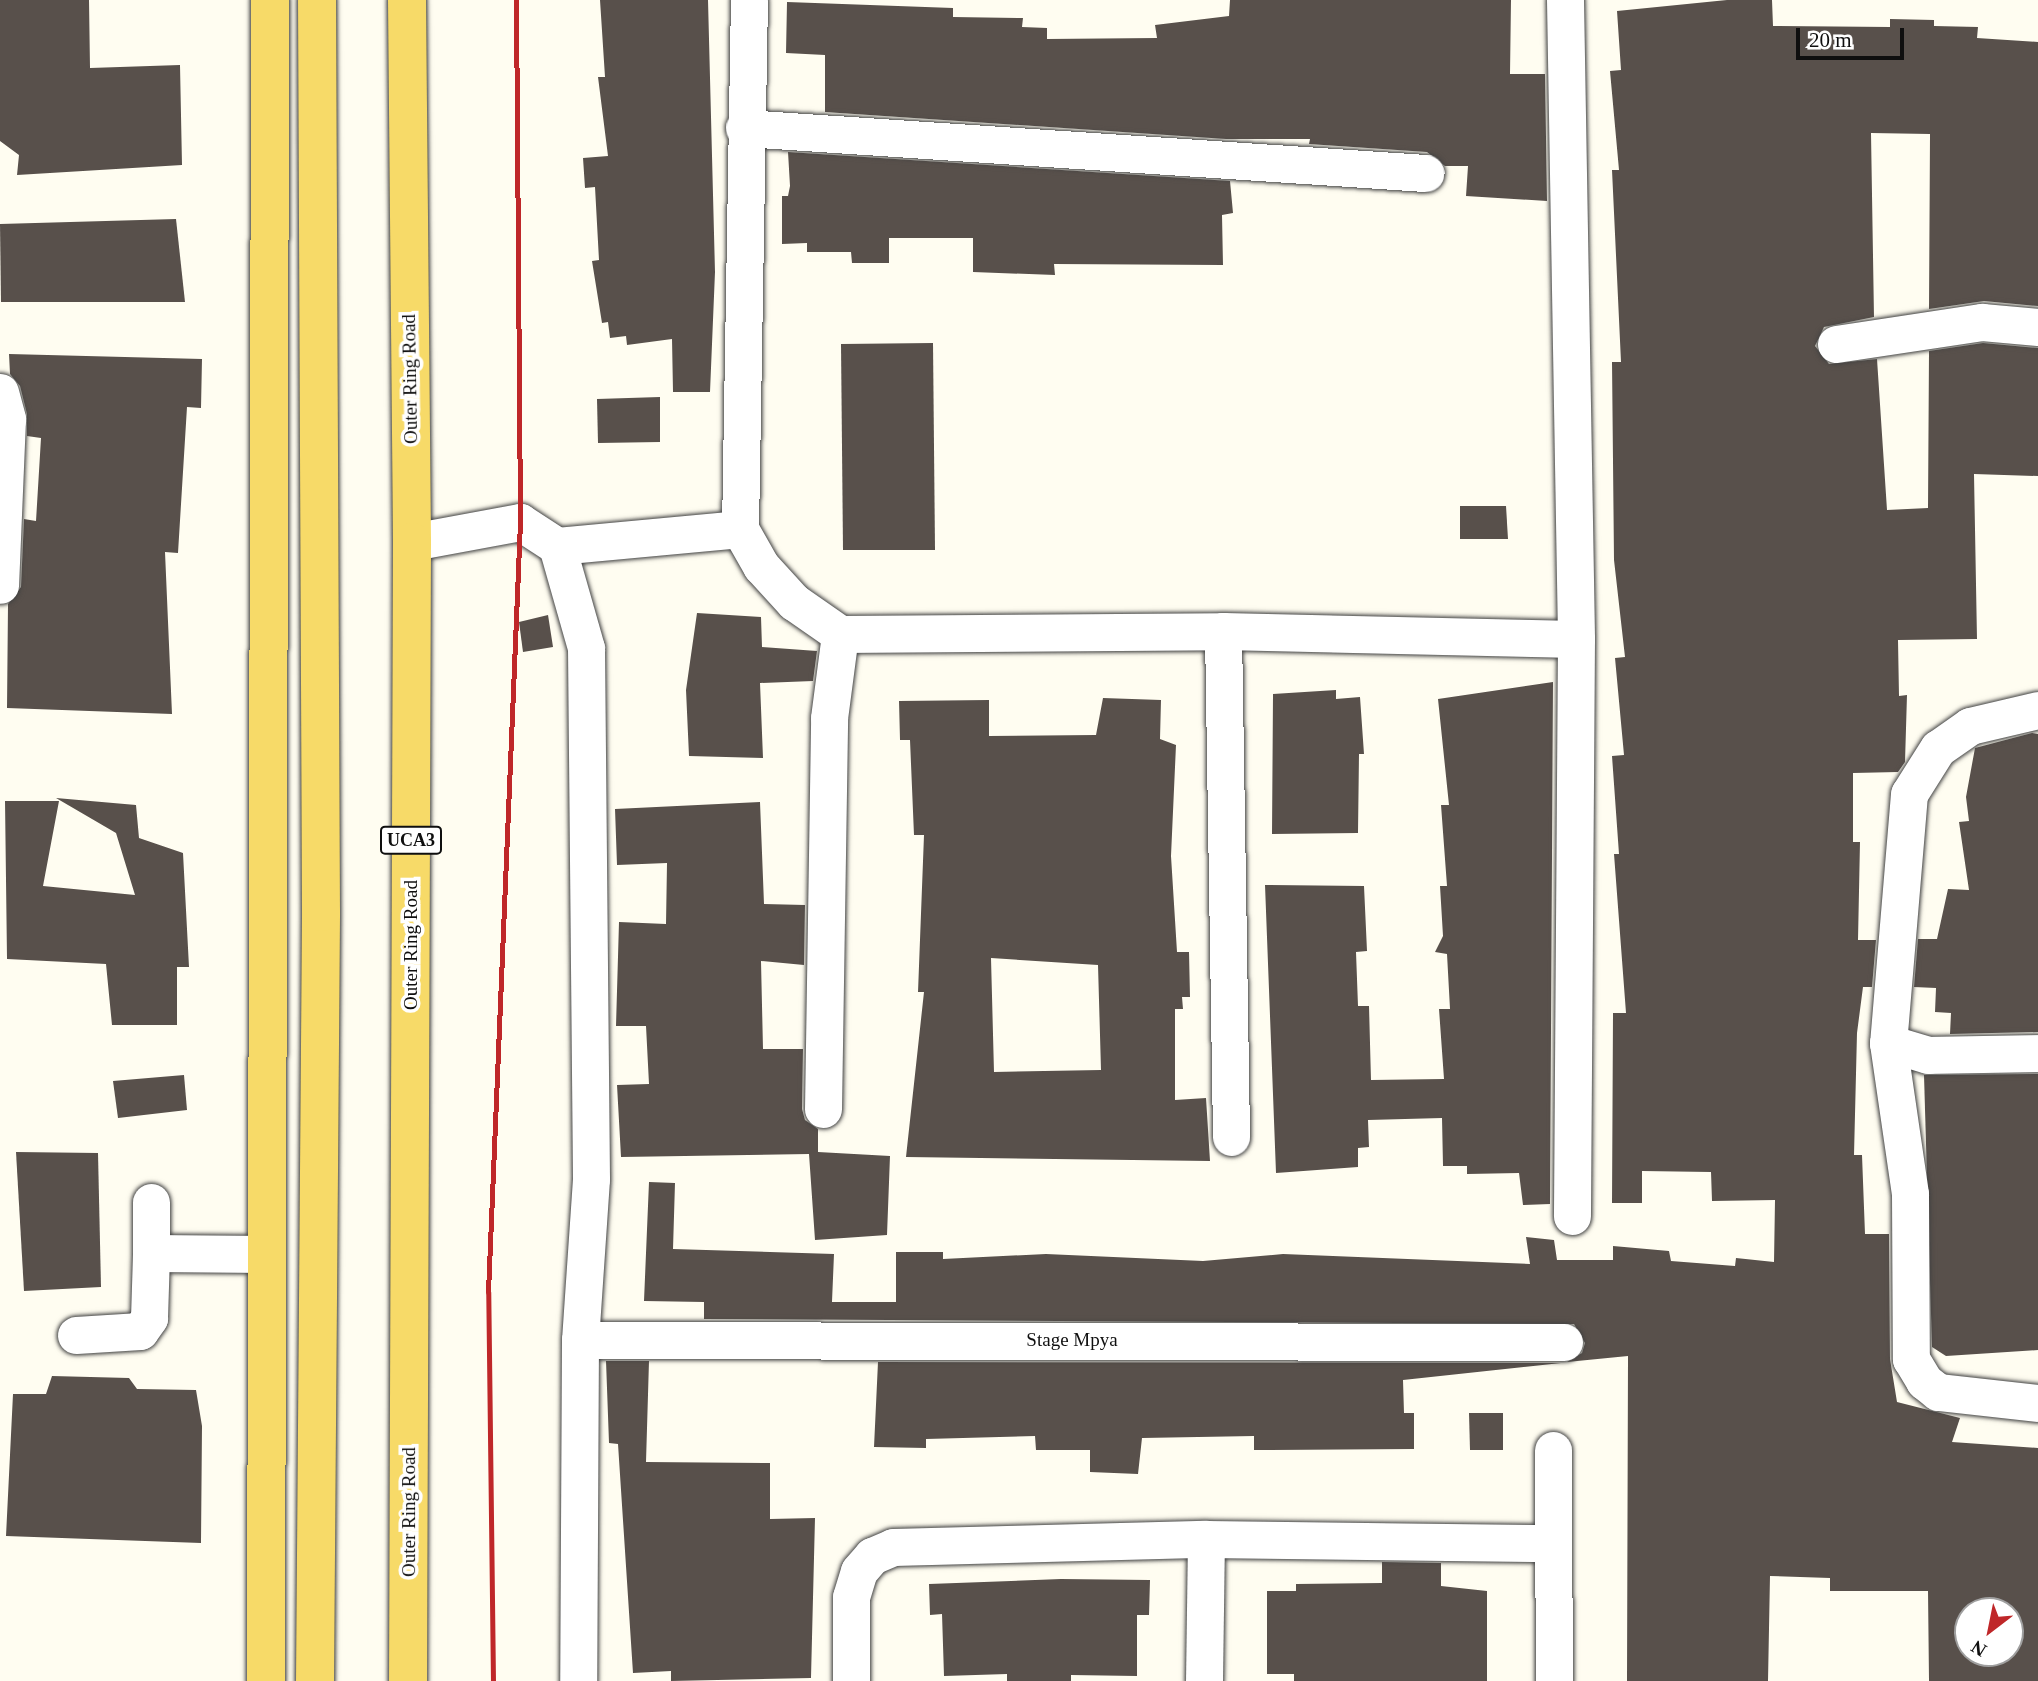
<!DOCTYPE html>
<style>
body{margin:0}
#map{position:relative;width:2038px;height:1681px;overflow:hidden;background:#fffdf1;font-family:Georgia,serif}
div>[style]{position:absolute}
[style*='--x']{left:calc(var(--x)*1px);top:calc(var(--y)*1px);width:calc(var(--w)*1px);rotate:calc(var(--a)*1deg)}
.building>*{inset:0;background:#58504b}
.roads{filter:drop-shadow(0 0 2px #424242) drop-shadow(0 0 2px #424242)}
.minor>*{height:37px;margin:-18.5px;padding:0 18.5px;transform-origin:18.5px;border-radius:18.5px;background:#fff}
.major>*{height:38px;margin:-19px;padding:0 19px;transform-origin:19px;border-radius:19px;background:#f7da68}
.rail>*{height:5px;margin:-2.5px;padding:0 2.5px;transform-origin:2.5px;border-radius:2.5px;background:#bf2729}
span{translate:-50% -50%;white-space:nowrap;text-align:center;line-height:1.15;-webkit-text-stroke:7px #fff;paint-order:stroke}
.shield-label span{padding:2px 5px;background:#fff;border:2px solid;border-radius:5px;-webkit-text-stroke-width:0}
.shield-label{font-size:18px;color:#0f0f0f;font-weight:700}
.street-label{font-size:19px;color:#0f0f0f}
.north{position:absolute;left:1954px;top:1597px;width:70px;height:70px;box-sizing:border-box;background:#fff;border:2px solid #9f9f9f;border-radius:50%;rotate:212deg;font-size:19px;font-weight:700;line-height:28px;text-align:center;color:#0f0f0f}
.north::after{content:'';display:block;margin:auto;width:24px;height:32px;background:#bf2729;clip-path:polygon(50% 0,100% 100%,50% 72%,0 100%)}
.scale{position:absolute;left:1796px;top:28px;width:108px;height:32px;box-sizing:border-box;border:4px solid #0f0f0f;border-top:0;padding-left:9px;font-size:21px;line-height:24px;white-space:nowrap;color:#0f0f0f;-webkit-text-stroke:5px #fff;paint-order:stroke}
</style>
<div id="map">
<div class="building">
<div style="clip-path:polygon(0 0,89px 0,90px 68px,180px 65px,182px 165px,17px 175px,19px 155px,0 141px)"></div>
<div style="clip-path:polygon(600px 0,708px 0,715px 272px,710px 392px,673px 392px,672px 339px,627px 345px,626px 336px,610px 338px,608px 322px,602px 323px,592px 261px,599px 260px,595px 187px,585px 188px,583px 158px,608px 156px,598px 77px,605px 77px)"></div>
<div style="clip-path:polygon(1230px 0,1511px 0,1510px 74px,1545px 74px,1547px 201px,1466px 196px,1468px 166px,1445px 166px,1427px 152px,1309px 144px,1310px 139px,1226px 139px,825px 112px,825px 55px,786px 53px,787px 2px,953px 8px,953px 17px,1023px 18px,1022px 27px,1047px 28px,1047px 39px,1157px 38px,1155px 25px,1229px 16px)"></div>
<div style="clip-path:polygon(evenodd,1727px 0,1772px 0,1773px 26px,1890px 27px,1890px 19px,1934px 20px,1934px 26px,1978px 27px,1977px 38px,2038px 42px,2038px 306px,1984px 301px,1929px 309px,1930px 134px,1871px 133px,1874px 317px,1824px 327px,1815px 346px,1829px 364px,1877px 359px,1887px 510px,1928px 508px,1929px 351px,1983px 343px,2038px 348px,2038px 476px,1974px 474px,1977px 639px,1898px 640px,1899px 696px,1907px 695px,1905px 762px,1898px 772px,1853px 773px,1853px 842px,1860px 842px,1858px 940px,1876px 940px,1872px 987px,1863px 987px,1857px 1033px,1854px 1155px,1862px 1155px,1865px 1234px,1889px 1234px,1890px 1359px,1897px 1402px,1960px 1418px,1952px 1442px,2038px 1448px,2038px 1681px,1929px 1681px,1928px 1591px,1830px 1591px,1830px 1578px,1770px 1576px,1768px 1681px,1627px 1681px,1628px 1356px,1567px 1362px,1582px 1353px,1585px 1343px,1574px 1324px,704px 1319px,704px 1302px,644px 1301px,649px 1182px,675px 1183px,673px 1249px,834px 1254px,832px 1302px,896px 1302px,896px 1252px,943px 1252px,943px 1259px,1046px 1254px,1203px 1261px,1283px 1254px,1530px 1264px,1526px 1237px,1554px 1240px,1557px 1260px,1613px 1260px,1613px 1246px,1669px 1251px,1671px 1261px,1735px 1266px,1736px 1258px,1774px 1262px,1775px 1200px,1712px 1201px,1711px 1172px,1642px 1171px,1642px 1203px,1612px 1203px,1613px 1013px,1626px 1013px,1614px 854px,1619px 854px,1612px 756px,1624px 755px,1615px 658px,1625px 657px,1614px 560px,1612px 362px,1621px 362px,1612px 170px,1619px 170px,1610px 71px,1621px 70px,1617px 11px,1727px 0,1968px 1611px,2010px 1611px,2010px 1653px,1968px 1653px,1968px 1611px)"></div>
<div style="clip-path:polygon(788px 152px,1230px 181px,1233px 213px,1222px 215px,1223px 265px,1054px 264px,1055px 275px,973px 272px,973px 238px,889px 238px,889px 263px,852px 263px,851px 252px,807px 252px,807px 243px,782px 244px,782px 196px,788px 196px,790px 186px)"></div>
<div style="clip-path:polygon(176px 219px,185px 302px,1px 302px,0 224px)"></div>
<div style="clip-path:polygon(933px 343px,935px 550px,843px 550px,841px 344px)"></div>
<div style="clip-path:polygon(9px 354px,202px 359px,201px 408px,187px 407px,178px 553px,165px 552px,172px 714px,7px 708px,8px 604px,21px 587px,24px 519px,36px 521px,41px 438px,27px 436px,27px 414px,20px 386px,10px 374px)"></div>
<div style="clip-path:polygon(660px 397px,660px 442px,598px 443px,597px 399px)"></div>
<div style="clip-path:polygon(1460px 506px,1506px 506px,1508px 539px,1460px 539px)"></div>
<div style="clip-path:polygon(697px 613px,761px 617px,762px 647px,817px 651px,813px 681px,760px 683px,763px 758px,689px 756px,686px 690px)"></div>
<div style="clip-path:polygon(548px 615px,553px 647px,523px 652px,519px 622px)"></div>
<div style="clip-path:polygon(1553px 682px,1550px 1204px,1523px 1205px,1519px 1173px,1467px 1174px,1467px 1166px,1443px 1166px,1442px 1118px,1368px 1120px,1369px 1147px,1358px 1148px,1358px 1167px,1276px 1173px,1265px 885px,1364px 886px,1367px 951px,1356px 952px,1358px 1006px,1369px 1006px,1371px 1080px,1444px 1079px,1439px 1009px,1450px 1009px,1447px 954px,1435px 952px,1443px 936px,1440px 886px,1447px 886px,1441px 805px,1449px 805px,1438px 699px)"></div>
<div style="clip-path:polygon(1336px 690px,1336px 699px,1360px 697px,1364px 754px,1359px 754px,1358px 833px,1272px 834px,1273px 694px)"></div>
<div style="clip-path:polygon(evenodd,1103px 698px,1161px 700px,1160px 739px,1176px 745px,1171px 856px,1177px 952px,1189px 952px,1190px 997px,1182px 997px,1183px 1009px,1175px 1009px,1175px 1100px,1206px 1098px,1210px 1161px,906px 1157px,924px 992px,918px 992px,924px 835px,914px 835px,910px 740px,900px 740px,899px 701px,989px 700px,989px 736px,1096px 735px,1103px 698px,991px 958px,1098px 965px,1101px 1070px,994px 1072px,991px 958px)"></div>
<div style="clip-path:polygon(2032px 733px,2038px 734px,2038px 1032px,1950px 1034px,1951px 1013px,1935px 1012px,1936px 988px,1914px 987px,1918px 939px,1937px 939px,1948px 889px,1969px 890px,1959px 822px,1969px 821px,1966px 797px,1975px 748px)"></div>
<div style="clip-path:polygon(56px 798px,136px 805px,139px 838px,183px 853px,189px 967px,177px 967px,177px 1025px,112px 1025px,106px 964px,7px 959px,5px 801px,59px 801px,43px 886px,135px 895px,116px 833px)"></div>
<div style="clip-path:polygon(760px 802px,764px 904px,805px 905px,804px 965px,761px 961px,763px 1049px,803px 1049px,802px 1109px,805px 1120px,818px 1129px,818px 1152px,890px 1156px,887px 1235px,815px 1240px,809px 1154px,621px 1157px,617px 1085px,649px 1084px,646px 1026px,616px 1026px,619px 922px,666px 924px,667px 863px,617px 865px,615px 809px)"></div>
<div style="clip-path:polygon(2038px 1074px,2038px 1350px,1946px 1356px,1932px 1347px,1924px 1075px)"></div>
<div style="clip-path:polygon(184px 1075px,187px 1110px,118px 1118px,113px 1081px)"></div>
<div style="clip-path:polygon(16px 1152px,98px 1153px,101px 1287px,24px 1291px)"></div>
<div style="clip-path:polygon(606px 1361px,649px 1361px,646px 1462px,770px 1463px,770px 1519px,815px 1518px,811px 1678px,671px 1681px,671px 1671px,633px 1673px,618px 1444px,609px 1443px)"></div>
<div style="clip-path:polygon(878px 1362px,1561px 1363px,1403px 1380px,1404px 1413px,1414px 1413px,1414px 1449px,1254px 1450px,1254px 1436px,1142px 1438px,1138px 1474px,1090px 1472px,1090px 1450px,1036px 1450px,1035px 1436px,926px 1439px,926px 1448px,874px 1447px)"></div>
<div style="clip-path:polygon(52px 1376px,129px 1378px,137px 1389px,196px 1390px,202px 1426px,201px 1543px,6px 1536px,13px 1394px,46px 1394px)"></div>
<div style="clip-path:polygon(1469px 1413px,1503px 1413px,1503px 1450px,1470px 1450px)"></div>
<div style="clip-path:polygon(1382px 1562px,1441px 1563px,1441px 1586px,1487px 1591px,1487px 1681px,1294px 1681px,1294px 1674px,1267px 1674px,1267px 1591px,1296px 1591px,1296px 1584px,1382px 1583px)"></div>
<div style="clip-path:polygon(1061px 1579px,1150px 1580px,1149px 1615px,1137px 1615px,1137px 1676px,1071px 1675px,1071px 1681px,1007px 1681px,1007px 1674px,944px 1676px,942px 1614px,930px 1615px,929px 1584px)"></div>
</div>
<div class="roads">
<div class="minor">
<div style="--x:1565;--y:0;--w:639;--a:89.01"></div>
<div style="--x:1576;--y:639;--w:577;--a:90.4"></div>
<div style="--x:744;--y:128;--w:683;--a:3.78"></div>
<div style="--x:1836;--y:344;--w:148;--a:-8.6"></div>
<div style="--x:1982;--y:322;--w:56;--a:5.1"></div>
<div style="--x:0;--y:392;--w:28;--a:75"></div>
<div style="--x:7;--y:419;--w:166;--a:92.4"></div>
<div style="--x:740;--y:529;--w:529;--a:-89.03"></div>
<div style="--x:412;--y:542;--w:110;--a:-10.5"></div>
<div style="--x:520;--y:522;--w:44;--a:33"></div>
<div style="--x:557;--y:546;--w:106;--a:74.1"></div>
<div style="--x:586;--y:648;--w:531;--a:89.46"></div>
<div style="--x:591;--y:1179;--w:161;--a:93.9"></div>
<div style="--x:580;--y:1340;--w:341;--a:90.3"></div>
<div style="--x:557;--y:546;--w:184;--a:-5.3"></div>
<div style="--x:740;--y:529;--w:43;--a:60.4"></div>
<div style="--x:761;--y:566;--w:49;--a:47.5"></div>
<div style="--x:794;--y:602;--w:56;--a:34.8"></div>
<div style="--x:840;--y:634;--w:383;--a:-0.4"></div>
<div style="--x:1223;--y:631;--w:353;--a:1.3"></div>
<div style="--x:1223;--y:631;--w:506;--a:89.09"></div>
<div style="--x:2038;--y:710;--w:70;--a:166.8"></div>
<div style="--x:1970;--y:726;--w:39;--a:145"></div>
<div style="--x:1938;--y:748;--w:54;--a:122.2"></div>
<div style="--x:1909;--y:794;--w:250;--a:94.8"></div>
<div style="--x:1888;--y:1043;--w:153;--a:81.7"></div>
<div style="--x:1910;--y:1194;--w:165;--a:89.7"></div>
<div style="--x:1911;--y:1359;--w:26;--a:59"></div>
<div style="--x:1924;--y:1381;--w:18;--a:38"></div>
<div style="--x:1938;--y:1392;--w:101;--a:6.3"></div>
<div style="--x:1888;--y:1043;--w:42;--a:16.7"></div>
<div style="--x:1928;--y:1055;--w:110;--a:-1"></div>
<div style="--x:823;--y:1109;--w:391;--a:-89.1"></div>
<div style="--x:829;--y:718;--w:85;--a:-82.5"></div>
<div style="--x:151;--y:1253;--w:51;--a:-90"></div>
<div style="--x:76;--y:1335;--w:64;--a:-3.6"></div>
<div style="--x:140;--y:1331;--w:16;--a:-55"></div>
<div style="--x:149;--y:1318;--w:65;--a:-88.2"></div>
<div style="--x:151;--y:1253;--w:116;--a:0.5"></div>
<div style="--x:580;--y:1340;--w:984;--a:0.12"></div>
<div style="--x:1553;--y:1450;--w:231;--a:89.8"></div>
<div style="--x:851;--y:1681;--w:84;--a:-90"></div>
<div style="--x:851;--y:1597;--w:27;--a:-73"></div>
<div style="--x:859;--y:1571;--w:20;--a:-49"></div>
<div style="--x:872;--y:1556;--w:23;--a:-23"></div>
<div style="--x:893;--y:1547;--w:313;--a:-1.5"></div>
<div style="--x:1206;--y:1539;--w:347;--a:0.7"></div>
<div style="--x:1204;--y:1681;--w:142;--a:-89.2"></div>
</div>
<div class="major">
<div style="--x:407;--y:0;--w:542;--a:89.47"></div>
<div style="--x:412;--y:542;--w:1139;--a:90.2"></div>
<div style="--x:266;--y:1681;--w:1681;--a:-89.86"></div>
<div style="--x:315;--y:1681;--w:769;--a:-89.55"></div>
<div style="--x:321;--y:912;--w:912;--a:-90.25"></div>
</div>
</div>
<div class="rail">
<div style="--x:493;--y:1681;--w:389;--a:-90.7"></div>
<div style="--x:488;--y:1292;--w:771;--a:-87.62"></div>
<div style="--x:520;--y:522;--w:522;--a:-90.44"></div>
</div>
<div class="shield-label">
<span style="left:411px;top:840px">UCA3</span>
</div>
<div class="street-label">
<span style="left:410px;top:379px;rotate:-91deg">Outer Ring Road</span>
<span style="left:411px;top:945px;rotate:-90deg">Outer Ring Road</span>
<span style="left:1072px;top:1340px">Stage Mpya</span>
<span style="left:409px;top:1512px;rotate:-90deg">Outer Ring Road</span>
</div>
<div class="north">N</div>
<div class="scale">20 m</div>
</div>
